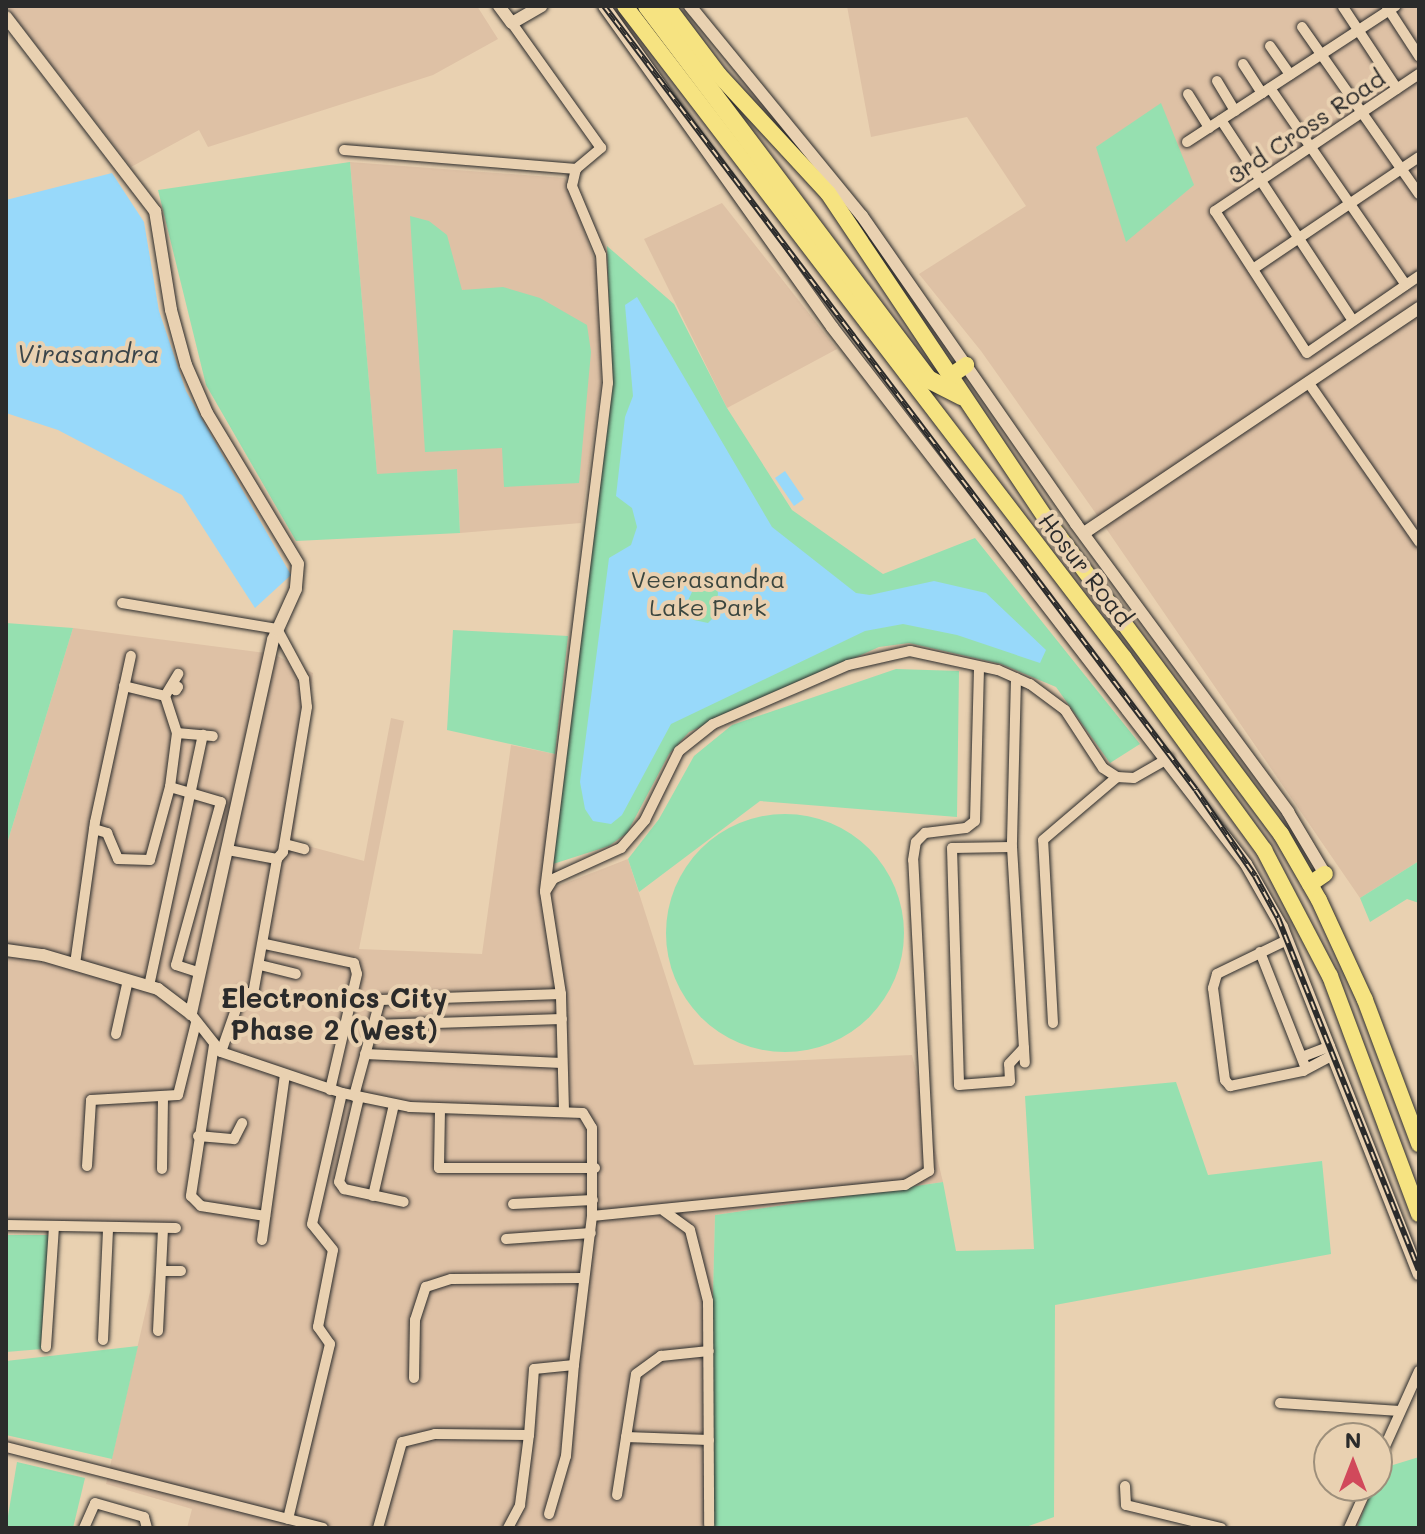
<!DOCTYPE html>
<style>
body{margin:0}
#map{position:relative;width:1425px;height:1534px;overflow:hidden;background:#e9d1b1;font-family:Mali,sans-serif}
div>[style]{position:absolute}
[style*='--x']{left:calc(var(--x)*1px);top:calc(var(--y)*1px);width:calc(var(--w)*1px);rotate:calc(var(--a)*1deg)}
.built>*{inset:0;background:#dec1a5}
.green>*{inset:0;background:#96e0b0}
.round{border-radius:50%}
.water>*{inset:0;background:#98d9fa}
.roads{filter:drop-shadow(0 0 2px #2b2b2b) drop-shadow(0 0 2px #2b2b2b)}
.minor>*{height:10px;margin:-5px;padding:0 5px;transform-origin:5px;border-radius:5px;background:#e9d1b1}
.tertiary>*{height:12px;margin:-6px;padding:0 6px;transform-origin:6px;border-radius:6px;background:#e9d1b1}
.trunk>*{height:16px;margin:-8px;padding:0 8px;transform-origin:8px;border-radius:8px;background:#f6e381}
.motorway>*{height:18px;margin:-9px;padding:0 9px;transform-origin:9px;border-radius:9px;background:#f6e381}
.rail>*{height:6px;margin-top:-3px;transform-origin:0;background:repeating-linear-gradient(90deg,#e9d1b1 0 9px,#2b2b2b 0 18px);box-sizing:border-box;border-block:2px solid #2b2b2b}
span{translate:-50% -50%;white-space:nowrap;text-align:center;line-height:1.15;-webkit-text-stroke:8px #e9d1b1;paint-order:stroke}
.street-label{font-size:24px;color:#2b2b2b}
.park-label{font-size:24px;color:#3b463f}
.water-label{font-size:26px;color:#3b454a;font-style:italic}
.quarter-label{font-size:28px;color:#2b2b2b;font-weight:700}
.frame{position:absolute;inset:0;border:8px solid #2b2b2b;pointer-events:none}
.north{position:absolute;left:1313px;top:1422px;width:80px;height:80px;box-sizing:border-box;background:#e9d1b1;border:2px solid #9d8f7b;border-radius:50%;rotate:0deg;font-size:22px;font-weight:700;line-height:32px;text-align:center;color:#2b2b2b}
.north::after{content:'';display:block;margin:auto;width:28px;height:36px;background:#d1495b;clip-path:polygon(50% 0,100% 100%,50% 72%,0 100%)}
</style>
<div id="map">
<div class="built">
<div style="clip-path:polygon(6px 6px,477px 6px,498px 39px,433px 75px,208px 147px,199px 130px,131px 167px)"></div>
<div style="clip-path:polygon(847px 6px,1419px 6px,1419px 861px,1360px 898px,1092px 508px,981px 351px,919px 274px,1026px 206px,967px 117px,871px 137px)"></div>
<div style="clip-path:polygon(350px 162px,565px 178px,597px 267px,601px 384px,581px 523px,460px 533px,457px 469px,377px 475px)"></div>
<div style="clip-path:polygon(722px 203px,837px 349px,727px 408px,644px 239px)"></div>
<div style="clip-path:polygon(73px 628px,273px 654px,313px 673px,293px 842px,364px 861px,391px 718px,404px 721px,359px 949px,482px 954px,511px 745px,555px 754px,545px 891px,628px 859px,694px 1065px,912px 1055px,943px 1182px,715px 1215px,707px 1528px,187px 1528px,192px 1509px,106px 1484px,164px 1231px,6px 1228px,6px 847px)"></div>
</div>
<div class="green">
<div style="clip-path:polygon(1161px 103px,1194px 185px,1126px 242px,1096px 147px)"></div>
<div style="clip-path:polygon(350px 162px,377px 474px,457px 469px,460px 533px,296px 541px,206px 385px,158px 190px)"></div>
<div style="clip-path:polygon(410px 216px,429px 221px,447px 235px,462px 290px,503px 287px,540px 298px,587px 325px,591px 352px,579px 483px,504px 487px,502px 448px,425px 452px)"></div>
<div style="clip-path:polygon(607px 246px,674px 304px,727px 408px,792px 510px,883px 574px,975px 538px,1140px 744px,1110px 763px,1056px 687px,1001px 664px,909px 643px,879px 647px,689px 732px,669px 754px,627px 833px,609px 846px,553px 864px,612px 383px)"></div>
<div style="clip-path:polygon(6px 623px,73px 628px,6px 847px)"></div>
<div style="clip-path:polygon(453px 630px,568px 636px,555px 754px,447px 730px)"></div>
<div style="clip-path:polygon(896px 669px,959px 671px,957px 817px,760px 801px,639px 892px,628px 859px,659px 819px,694px 756px,732px 725px)"></div>
<div class="round" style="left:666px;top:814px;width:238px;height:238px"></div>
<div style="clip-path:polygon(1419px 861px,1419px 903px,1407px 899px,1370px 922px,1360px 898px)"></div>
<div style="clip-path:polygon(1176px 1082px,1208px 1175px,1322px 1161px,1331px 1254px,1055px 1305px,1054px 1517px,1023px 1528px,707px 1528px,715px 1215px,943px 1182px,956px 1251px,1034px 1249px,1025px 1096px)"></div>
<div style="clip-path:polygon(6px 1235px,50px 1235px,42px 1349px,6px 1352px)"></div>
<div style="clip-path:polygon(138px 1346px,112px 1459px,6px 1435px,6px 1361px)"></div>
<div style="clip-path:polygon(1419px 1457px,1419px 1528px,1357px 1528px,1380px 1469px)"></div>
<div style="clip-path:polygon(17px 1462px,85px 1478px,73px 1528px,6px 1528px)"></div>
</div>
<div class="water">
<div style="clip-path:polygon(112px 173px,144px 222px,159px 311px,186px 391px,291px 575px,255px 608px,182px 495px,58px 430px,6px 413px,6px 200px)"></div>
<div style="clip-path:polygon(evenodd,637px 297px,772px 527px,856px 593px,870px 595px,934px 581px,986px 593px,1046px 650px,1040px 663px,957px 635px,903px 624px,865px 631px,671px 724px,622px 815px,611px 824px,593px 821px,585px 809px,580px 782px,609px 558px,631px 545px,637px 527px,632px 508px,616px 496px,625px 417px,633px 396px,625px 305px,637px 297px,699px 577px,713px 577px,718px 593px,716px 615px,708px 623px,694px 620px,684px 609px,699px 577px)"></div>
<div style="clip-path:polygon(785px 471px,804px 499px,794px 506px,775px 478px)"></div>
</div>
<div class="roads">
<div class="minor">
<div style="--x:1343;--y:7;--w:98;--a:56.6"></div>
<div style="--x:1387;--y:7;--w:59;--a:56.9"></div>
<div style="--x:1302;--y:27;--w:204;--a:55"></div>
<div style="--x:1270;--y:46;--w:35;--a:55"></div>
<div style="--x:1243;--y:64;--w:35;--a:57"></div>
<div style="--x:1419;--y:74;--w:246;--a:146.1"></div>
<div style="--x:1215;--y:211;--w:169;--a:57.1"></div>
<div style="--x:1307;--y:353;--w:136;--a:-34.5"></div>
<div style="--x:1217;--y:81;--w:35;--a:59"></div>
<div style="--x:1270;--y:88;--w:239;--a:55.4"></div>
<div style="--x:1188;--y:94;--w:40;--a:58"></div>
<div style="--x:1221;--y:120;--w:240;--a:56.7"></div>
<div style="--x:1187;--y:142;--w:249;--a:-33.1"></div>
<div style="--x:344;--y:150;--w:233;--a:4.7"></div>
<div style="--x:576;--y:169;--w:33;--a:-40"></div>
<div style="--x:601;--y:148;--w:153;--a:-125.5"></div>
<div style="--x:1253;--y:269;--w:200;--a:-34"></div>
<div style="--x:1308;--y:382;--w:195;--a:55.2"></div>
<div style="--x:122;--y:603;--w:157;--a:9.5"></div>
<div style="--x:277;--y:629;--w:57;--a:61.6"></div>
<div style="--x:304;--y:679;--w:28;--a:84"></div>
<div style="--x:307;--y:707;--w:147;--a:99.4"></div>
<div style="--x:283;--y:852;--w:9;--a:131"></div>
<div style="--x:277;--y:859;--w:50;--a:-169.6"></div>
<div style="--x:1016;--y:678;--w:169;--a:91.4"></div>
<div style="--x:1012;--y:847;--w:216;--a:86.6"></div>
<div style="--x:124;--y:686;--w:42;--a:13.7"></div>
<div style="--x:165;--y:696;--w:39;--a:72"></div>
<div style="--x:177;--y:733;--w:54;--a:97.4"></div>
<div style="--x:170;--y:787;--w:53;--a:16.4"></div>
<div style="--x:221;--y:802;--w:169;--a:105.4"></div>
<div style="--x:176;--y:965;--w:25;--a:18"></div>
<div style="--x:175;--y:686;--w:3;--a:18"></div>
<div style="--x:178;--y:687;--w:4;--a:124"></div>
<div style="--x:176;--y:690;--w:2;--a:-153"></div>
<div style="--x:174;--y:689;--w:3;--a:-72"></div>
<div style="--x:165;--y:696;--w:26;--a:-59"></div>
<div style="--x:177;--y:733;--w:36;--a:5"></div>
<div style="--x:94;--y:829;--w:14;--a:17"></div>
<div style="--x:107;--y:833;--w:28;--a:67"></div>
<div style="--x:118;--y:859;--w:32;--a:2"></div>
<div style="--x:150;--y:860;--w:76;--a:-74.7"></div>
<div style="--x:285;--y:844;--w:20;--a:15"></div>
<div style="--x:1012;--y:847;--w:60;--a:179"></div>
<div style="--x:952;--y:848;--w:237;--a:88.3"></div>
<div style="--x:959;--y:1085;--w:51;--a:-4.5"></div>
<div style="--x:1010;--y:1081;--w:17;--a:-93"></div>
<div style="--x:1009;--y:1064;--w:22;--a:-47"></div>
<div style="--x:545;--y:890;--w:511;--a:-82.92"></div>
<div style="--x:608;--y:383;--w:128;--a:-93.1"></div>
<div style="--x:601;--y:255;--w:75;--a:-112.8"></div>
<div style="--x:572;--y:186;--w:17;--a:-77"></div>
<div style="--x:1287;--y:940;--w:78;--a:154.1"></div>
<div style="--x:1217;--y:974;--w:15;--a:106"></div>
<div style="--x:1213;--y:988;--w:93;--a:82.6"></div>
<div style="--x:1225;--y:1080;--w:8;--a:50"></div>
<div style="--x:1230;--y:1086;--w:75;--a:-11.6"></div>
<div style="--x:1303;--y:1071;--w:34;--a:-28"></div>
<div style="--x:265;--y:944;--w:91;--a:12.1"></div>
<div style="--x:354;--y:963;--w:11;--a:75"></div>
<div style="--x:357;--y:974;--w:119;--a:103.1"></div>
<div style="--x:1260;--y:952;--w:123;--a:68.5"></div>
<div style="--x:75;--y:964;--w:143;--a:-82"></div>
<div style="--x:95;--y:822;--w:170;--a:-77.8"></div>
<div style="--x:260;--y:965;--w:37;--a:14"></div>
<div style="--x:149;--y:986;--w:257;--a:-77.9"></div>
<div style="--x:191;--y:1014;--w:48;--a:51.7"></div>
<div style="--x:221;--y:1052;--w:128;--a:18.7"></div>
<div style="--x:342;--y:1093;--w:69;--a:11.6"></div>
<div style="--x:410;--y:1107;--w:173;--a:2"></div>
<div style="--x:583;--y:1113;--w:17;--a:59"></div>
<div style="--x:592;--y:1128;--w:88;--a:90"></div>
<div style="--x:592;--y:1216;--w:150;--a:96.9"></div>
<div style="--x:574;--y:1365;--w:40;--a:174.3"></div>
<div style="--x:534;--y:1369;--w:66;--a:94.3"></div>
<div style="--x:529;--y:1435;--w:94;--a:-179.4"></div>
<div style="--x:435;--y:1434;--w:34;--a:166"></div>
<div style="--x:402;--y:1442;--w:89;--a:105.6"></div>
<div style="--x:1053;--y:1023;--w:183;--a:-93.1"></div>
<div style="--x:1043;--y:840;--w:97;--a:-40.4"></div>
<div style="--x:372;--y:1025;--w:190;--a:-1.8"></div>
<div style="--x:116;--y:1034;--w:55;--a:-77.5"></div>
<div style="--x:214;--y:1045;--w:153;--a:98.7"></div>
<div style="--x:191;--y:1196;--w:14;--a:45"></div>
<div style="--x:201;--y:1206;--w:65;--a:8.9"></div>
<div style="--x:221;--y:1052;--w:64;--a:-70.7"></div>
<div style="--x:242;--y:992;--w:11;--a:10"></div>
<div style="--x:253;--y:994;--w:137;--a:-79.9"></div>
<div style="--x:365;--y:1054;--w:197;--a:2.6"></div>
<div style="--x:1302;--y:1057;--w:30;--a:-21"></div>
<div style="--x:354;--y:1096;--w:99;--a:-74.8"></div>
<div style="--x:380;--y:1000;--w:181;--a:-1.9"></div>
<div style="--x:359;--y:1097;--w:87;--a:103.2"></div>
<div style="--x:339;--y:1182;--w:9;--a:54"></div>
<div style="--x:344;--y:1189;--w:61;--a:12.2"></div>
<div style="--x:440;--y:1109;--w:59;--a:91"></div>
<div style="--x:439;--y:1168;--w:156;--a:0"></div>
<div style="--x:564;--y:1111;--w:117;--a:-91.5"></div>
<div style="--x:561;--y:994;--w:103;--a:-98.9"></div>
<div style="--x:545;--y:892;--w:15;--a:-58"></div>
<div style="--x:553;--y:879;--w:75;--a:-24.5"></div>
<div style="--x:621;--y:848;--w:37;--a:-49"></div>
<div style="--x:645;--y:820;--w:77;--a:-63.8"></div>
<div style="--x:679;--y:751;--w:43;--a:-38.5"></div>
<div style="--x:713;--y:724;--w:147;--a:-23.6"></div>
<div style="--x:848;--y:665;--w:64;--a:-12.7"></div>
<div style="--x:910;--y:651;--w:90;--a:12.2"></div>
<div style="--x:998;--y:670;--w:35;--a:24"></div>
<div style="--x:1030;--y:684;--w:44;--a:36.6"></div>
<div style="--x:1065;--y:710;--w:69;--a:56.8"></div>
<div style="--x:1103;--y:768;--w:17;--a:33"></div>
<div style="--x:1117;--y:777;--w:17;--a:3"></div>
<div style="--x:1134;--y:778;--w:40;--a:-29.7"></div>
<div style="--x:198;--y:1136;--w:36;--a:5"></div>
<div style="--x:234;--y:1139;--w:18;--a:-63"></div>
<div style="--x:87;--y:1166;--w:66;--a:-86.5"></div>
<div style="--x:91;--y:1100;--w:87;--a:-3.3"></div>
<div style="--x:178;--y:1095;--w:74;--a:-76"></div>
<div style="--x:162;--y:1169;--w:69;--a:-89.2"></div>
<div style="--x:373;--y:1196;--w:94;--a:-77.1"></div>
<div style="--x:513;--y:1204;--w:80;--a:-2.9"></div>
<div style="--x:664;--y:1211;--w:32;--a:36"></div>
<div style="--x:690;--y:1230;--w:73;--a:75.8"></div>
<div style="--x:708;--y:1301;--w:224;--a:89.7"></div>
<div style="--x:592;--y:1216;--w:315;--a:-5.7"></div>
<div style="--x:905;--y:1185;--w:28;--a:-30"></div>
<div style="--x:929;--y:1171;--w:311;--a:-92.9"></div>
<div style="--x:913;--y:860;--w:18;--a:-81"></div>
<div style="--x:916;--y:842;--w:13;--a:-45"></div>
<div style="--x:925;--y:833;--w:41;--a:-7"></div>
<div style="--x:966;--y:828;--w:11;--a:-38"></div>
<div style="--x:975;--y:821;--w:154;--a:-88.5"></div>
<div style="--x:6;--y:1225;--w:170;--a:1"></div>
<div style="--x:506;--y:1239;--w:85;--a:-4"></div>
<div style="--x:262;--y:1240;--w:167;--a:-82.1"></div>
<div style="--x:161;--y:1271;--w:20;--a:0"></div>
<div style="--x:158;--y:1331;--w:103;--a:-87.2"></div>
<div style="--x:103;--y:1340;--w:112;--a:-87.4"></div>
<div style="--x:46;--y:1347;--w:121;--a:-86.2"></div>
<div style="--x:414;--y:1378;--w:58;--a:-89"></div>
<div style="--x:415;--y:1320;--w:35;--a:-72"></div>
<div style="--x:426;--y:1287;--w:26;--a:-18"></div>
<div style="--x:451;--y:1279;--w:132;--a:-0.4"></div>
<div style="--x:1280;--y:1403;--w:120;--a:3.8"></div>
<div style="--x:626;--y:1437;--w:83;--a:2.1"></div>
<div style="--x:6;--y:1447;--w:327;--a:14.3"></div>
<div style="--x:1377;--y:1464;--w:102;--a:-65.7"></div>
<div style="--x:1125;--y:1486;--w:19;--a:87"></div>
<div style="--x:1126;--y:1505;--w:98;--a:13.6"></div>
<div style="--x:617;--y:1495;--w:122;--a:-81.1"></div>
<div style="--x:636;--y:1374;--w:31;--a:-36"></div>
<div style="--x:661;--y:1356;--w:48;--a:-5.9"></div>
<div style="--x:549;--y:1514;--w:60;--a:-73.7"></div>
<div style="--x:566;--y:1456;--w:91;--a:-85"></div>
<div style="--x:288;--y:1519;--w:180;--a:-76.5"></div>
<div style="--x:330;--y:1344;--w:21;--a:-125"></div>
<div style="--x:318;--y:1327;--w:78;--a:-79"></div>
<div style="--x:333;--y:1250;--w:33;--a:-129"></div>
<div style="--x:312;--y:1224;--w:134;--a:-77.1"></div>
<div style="--x:84;--y:1528;--w:27;--a:-66"></div>
<div style="--x:95;--y:1503;--w:51;--a:15.9"></div>
<div style="--x:144;--y:1517;--w:11;--a:75"></div>
<div style="--x:508;--y:1528;--w:26;--a:-62"></div>
<div style="--x:520;--y:1505;--w:71;--a:-82.7"></div>
<div style="--x:1349;--y:1528;--w:46;--a:-65.7"></div>
</div>
<div class="tertiary">
<div style="--x:499;--y:6;--w:21;--a:53"></div>
<div style="--x:512;--y:23;--w:34;--a:-30"></div>
<div style="--x:604;--y:6;--w:394;--a:54.6"></div>
<div style="--x:832;--y:327;--w:678;--a:52.37"></div>
<div style="--x:1246;--y:864;--w:73;--a:60.3"></div>
<div style="--x:1282;--y:927;--w:373;--a:68.5"></div>
<div style="--x:690;--y:6;--w:271;--a:50.7"></div>
<div style="--x:862;--y:216;--w:375;--a:55.2"></div>
<div style="--x:1076;--y:524;--w:358;--a:53.6"></div>
<div style="--x:1288;--y:812;--w:72;--a:59.2"></div>
<div style="--x:6;--y:17;--w:245;--a:52.5"></div>
<div style="--x:155;--y:211;--w:100;--a:80.8"></div>
<div style="--x:171;--y:310;--w:57;--a:74.7"></div>
<div style="--x:186;--y:365;--w:52;--a:66.4"></div>
<div style="--x:207;--y:413;--w:176;--a:58.9"></div>
<div style="--x:298;--y:564;--w:25;--a:95"></div>
<div style="--x:296;--y:589;--w:56;--a:114.3"></div>
<div style="--x:273;--y:640;--w:383;--a:102.4"></div>
<div style="--x:1084;--y:533;--w:404;--a:-33.9"></div>
<div style="--x:6;--y:950;--w:37;--a:8"></div>
<div style="--x:43;--y:955;--w:120;--a:16.5"></div>
<div style="--x:158;--y:989;--w:41;--a:37.1"></div>
</div>
<div class="trunk">
<div style="--x:625;--y:6;--w:821;--a:52.57"></div>
<div style="--x:1124;--y:658;--w:238;--a:53.9"></div>
<div style="--x:1264;--y:850;--w:142;--a:62.4"></div>
<div style="--x:1330;--y:976;--w:254;--a:69.5"></div>
<div style="--x:667;--y:6;--w:86;--a:53"></div>
<div style="--x:719;--y:75;--w:161;--a:47.3"></div>
<div style="--x:828;--y:193;--w:402;--a:56.2"></div>
<div style="--x:1052;--y:527;--w:383;--a:53.3"></div>
<div style="--x:1281;--y:834;--w:76;--a:60.1"></div>
<div style="--x:1319;--y:900;--w:110;--a:65.3"></div>
<div style="--x:1365;--y:1000;--w:154;--a:69.4"></div>
<div style="--x:949;--y:377;--w:21;--a:-35"></div>
<div style="--x:1310;--y:884;--w:18;--a:-34"></div>
</div>
<div class="motorway">
<div style="--x:647;--y:6;--w:467;--a:53"></div>
<div style="--x:928;--y:379;--w:38;--a:27"></div>
</div>
</div>
<div class="rail">
<div style="--x:604;--y:6;--w:982;--a:52.94"></div>
<div style="--x:1196;--y:790;--w:104;--a:55.5"></div>
<div style="--x:1255;--y:876;--w:48;--a:61.3"></div>
<div style="--x:1278;--y:918;--w:379;--a:68.2"></div>
</div>
<div class="street-label">
<span style="left:1306px;top:126px;rotate:-34deg">3rd Cross Road</span>
<span style="left:1086px;top:569px;rotate:52deg">Hosur Road</span>
</div>
<div class="park-label">
<span style="left:708px;top:593px">Veerasandra<br>Lake Park</span>
</div>
<div class="water-label">
<span style="left:88px;top:354px">Virasandra</span>
</div>
<div class="quarter-label">
<span style="left:334px;top:1013px">Electronics City<br>Phase 2 (West)</span>
</div>
<div class="frame"></div>
<div class="north">N</div>
</div>
